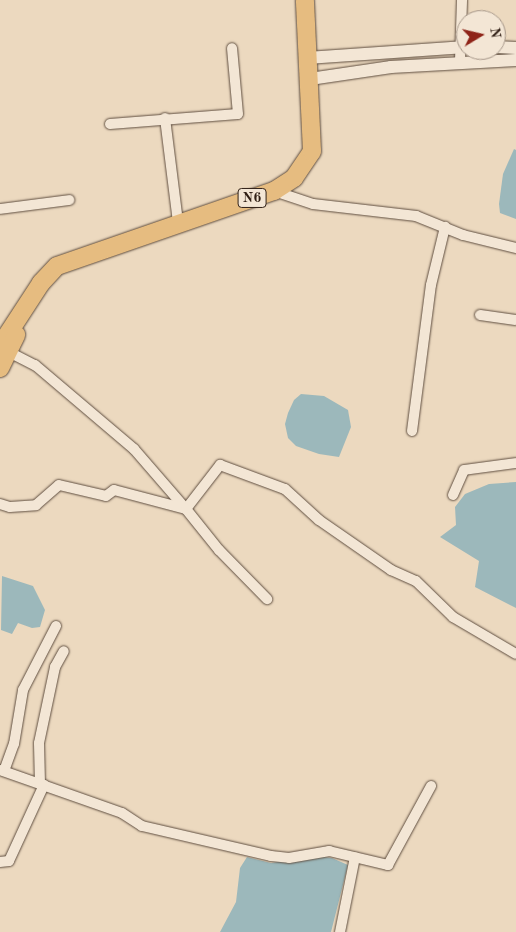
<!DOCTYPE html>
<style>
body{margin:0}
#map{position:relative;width:516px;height:932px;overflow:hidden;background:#ecd9bf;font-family:"Old Standard TT",serif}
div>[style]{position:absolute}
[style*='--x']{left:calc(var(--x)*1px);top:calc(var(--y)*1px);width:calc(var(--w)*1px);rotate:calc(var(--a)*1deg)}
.water>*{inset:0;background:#9cb8bb}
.roads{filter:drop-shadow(0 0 1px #5f4e40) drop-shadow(0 0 1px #5f4e40)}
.minor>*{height:10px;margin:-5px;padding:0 5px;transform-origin:5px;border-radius:5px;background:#f3e6d5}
.tertiary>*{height:12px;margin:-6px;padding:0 6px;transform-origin:6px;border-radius:6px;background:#f3e6d5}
.trunk>*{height:18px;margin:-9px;padding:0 9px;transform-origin:9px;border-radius:9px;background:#e6bc80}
span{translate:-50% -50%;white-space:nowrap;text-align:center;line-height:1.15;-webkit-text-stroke:4px #f3e6d5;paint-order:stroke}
.shield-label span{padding:1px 4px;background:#f3e6d5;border:1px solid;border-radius:4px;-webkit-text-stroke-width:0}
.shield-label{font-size:14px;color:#301f15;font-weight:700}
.north{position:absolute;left:456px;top:10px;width:50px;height:50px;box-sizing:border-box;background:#f3e6d5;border:1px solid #a59688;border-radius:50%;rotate:81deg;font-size:14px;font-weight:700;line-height:20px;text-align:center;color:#301f15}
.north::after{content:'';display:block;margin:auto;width:18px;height:22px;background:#8f2418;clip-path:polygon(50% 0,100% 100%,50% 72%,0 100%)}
</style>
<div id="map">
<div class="water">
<div style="clip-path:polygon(514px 149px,516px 150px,516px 219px,500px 213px,499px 204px,503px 174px)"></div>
<div style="clip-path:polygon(301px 394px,324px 396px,348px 410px,351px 427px,339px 457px,319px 454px,296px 446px,288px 438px,285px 424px,288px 413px,294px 400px)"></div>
<div style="clip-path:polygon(516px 482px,516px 608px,475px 587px,479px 561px,440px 537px,456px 525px,455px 507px,465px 494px,489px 484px)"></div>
<div style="clip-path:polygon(2px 576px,33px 586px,45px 610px,40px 627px,32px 628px,18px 623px,12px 634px,1px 630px)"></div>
<div style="clip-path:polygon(316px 856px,332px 858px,348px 865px,331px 932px,220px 932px,236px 902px,240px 868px,247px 857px,271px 863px)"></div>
</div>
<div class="roads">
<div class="minor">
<div style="--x:460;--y:61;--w:61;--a:-88.1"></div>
<div style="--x:165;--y:118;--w:105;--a:82.9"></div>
<div style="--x:110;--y:124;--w:128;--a:-4.5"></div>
<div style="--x:238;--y:114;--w:66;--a:-95.2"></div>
<div style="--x:274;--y:191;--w:41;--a:18.4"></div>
<div style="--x:313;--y:204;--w:104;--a:6.6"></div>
<div style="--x:416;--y:216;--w:51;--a:22"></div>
<div style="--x:463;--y:235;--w:55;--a:13.8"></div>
<div style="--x:0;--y:209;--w:70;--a:-7.4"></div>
<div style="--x:480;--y:315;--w:36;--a:8"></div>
<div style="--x:5;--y:350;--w:34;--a:27"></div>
<div style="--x:35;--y:365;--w:130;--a:40.3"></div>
<div style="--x:134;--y:449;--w:79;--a:49.1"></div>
<div style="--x:186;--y:509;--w:56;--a:-52.3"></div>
<div style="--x:220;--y:465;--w:69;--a:20.3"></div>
<div style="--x:285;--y:489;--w:46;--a:42.4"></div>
<div style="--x:319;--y:520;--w:88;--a:34.8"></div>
<div style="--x:391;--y:570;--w:27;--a:24"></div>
<div style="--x:416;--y:581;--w:52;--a:44.2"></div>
<div style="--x:453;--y:617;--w:73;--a:30.4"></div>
<div style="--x:412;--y:431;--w:147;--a:-82.6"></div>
<div style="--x:431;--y:285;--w:60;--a:-76.4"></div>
<div style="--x:453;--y:495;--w:27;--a:-66"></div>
<div style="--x:464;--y:470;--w:52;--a:-7.7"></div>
<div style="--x:0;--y:504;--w:10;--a:17"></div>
<div style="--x:10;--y:507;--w:26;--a:-4"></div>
<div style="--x:36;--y:505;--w:30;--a:-41"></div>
<div style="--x:59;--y:485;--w:48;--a:13.2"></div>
<div style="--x:106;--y:496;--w:10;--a:-37"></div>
<div style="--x:114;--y:490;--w:74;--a:14.8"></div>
<div style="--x:186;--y:509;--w:53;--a:51.2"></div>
<div style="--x:219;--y:550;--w:69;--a:45.6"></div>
<div style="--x:0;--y:770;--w:129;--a:19.4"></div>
<div style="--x:122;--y:813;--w:24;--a:33"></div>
<div style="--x:142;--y:826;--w:132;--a:13.1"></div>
<div style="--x:271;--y:856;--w:18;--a:6"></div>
<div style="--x:289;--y:858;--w:41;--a:-9.9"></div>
<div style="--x:329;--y:851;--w:61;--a:13.3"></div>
<div style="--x:388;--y:865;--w:90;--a:-61.4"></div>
<div style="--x:4;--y:771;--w:29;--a:-70"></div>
<div style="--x:14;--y:744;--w:55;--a:-80.5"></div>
<div style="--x:23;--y:690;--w:72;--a:-62.7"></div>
<div style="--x:40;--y:784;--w:41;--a:-91.4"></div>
<div style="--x:39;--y:743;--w:78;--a:-78.1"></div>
<div style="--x:55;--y:667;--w:18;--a:-61"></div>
<div style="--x:0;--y:862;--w:9;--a:-6"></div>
<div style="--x:9;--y:861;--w:84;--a:-65.3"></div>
<div style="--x:340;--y:932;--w:76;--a:-78.7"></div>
</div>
<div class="tertiary">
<div style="--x:496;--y:47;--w:20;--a:3"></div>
<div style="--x:307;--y:58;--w:159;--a:-4"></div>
<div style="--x:310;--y:79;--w:82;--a:-8.4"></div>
<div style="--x:391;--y:67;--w:125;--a:-3.2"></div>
</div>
<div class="trunk">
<div style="--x:0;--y:346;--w:75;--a:-56.9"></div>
<div style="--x:41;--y:283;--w:23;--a:-47"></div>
<div style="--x:57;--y:266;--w:230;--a:-19.1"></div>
<div style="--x:274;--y:191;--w:24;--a:-33"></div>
<div style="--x:294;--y:178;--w:32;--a:-56"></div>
<div style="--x:312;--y:151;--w:151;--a:-92.7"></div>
<div style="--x:0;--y:368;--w:37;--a:-64"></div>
</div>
</div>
<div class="shield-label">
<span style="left:252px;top:198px">N6</span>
</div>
<div class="north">N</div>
</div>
